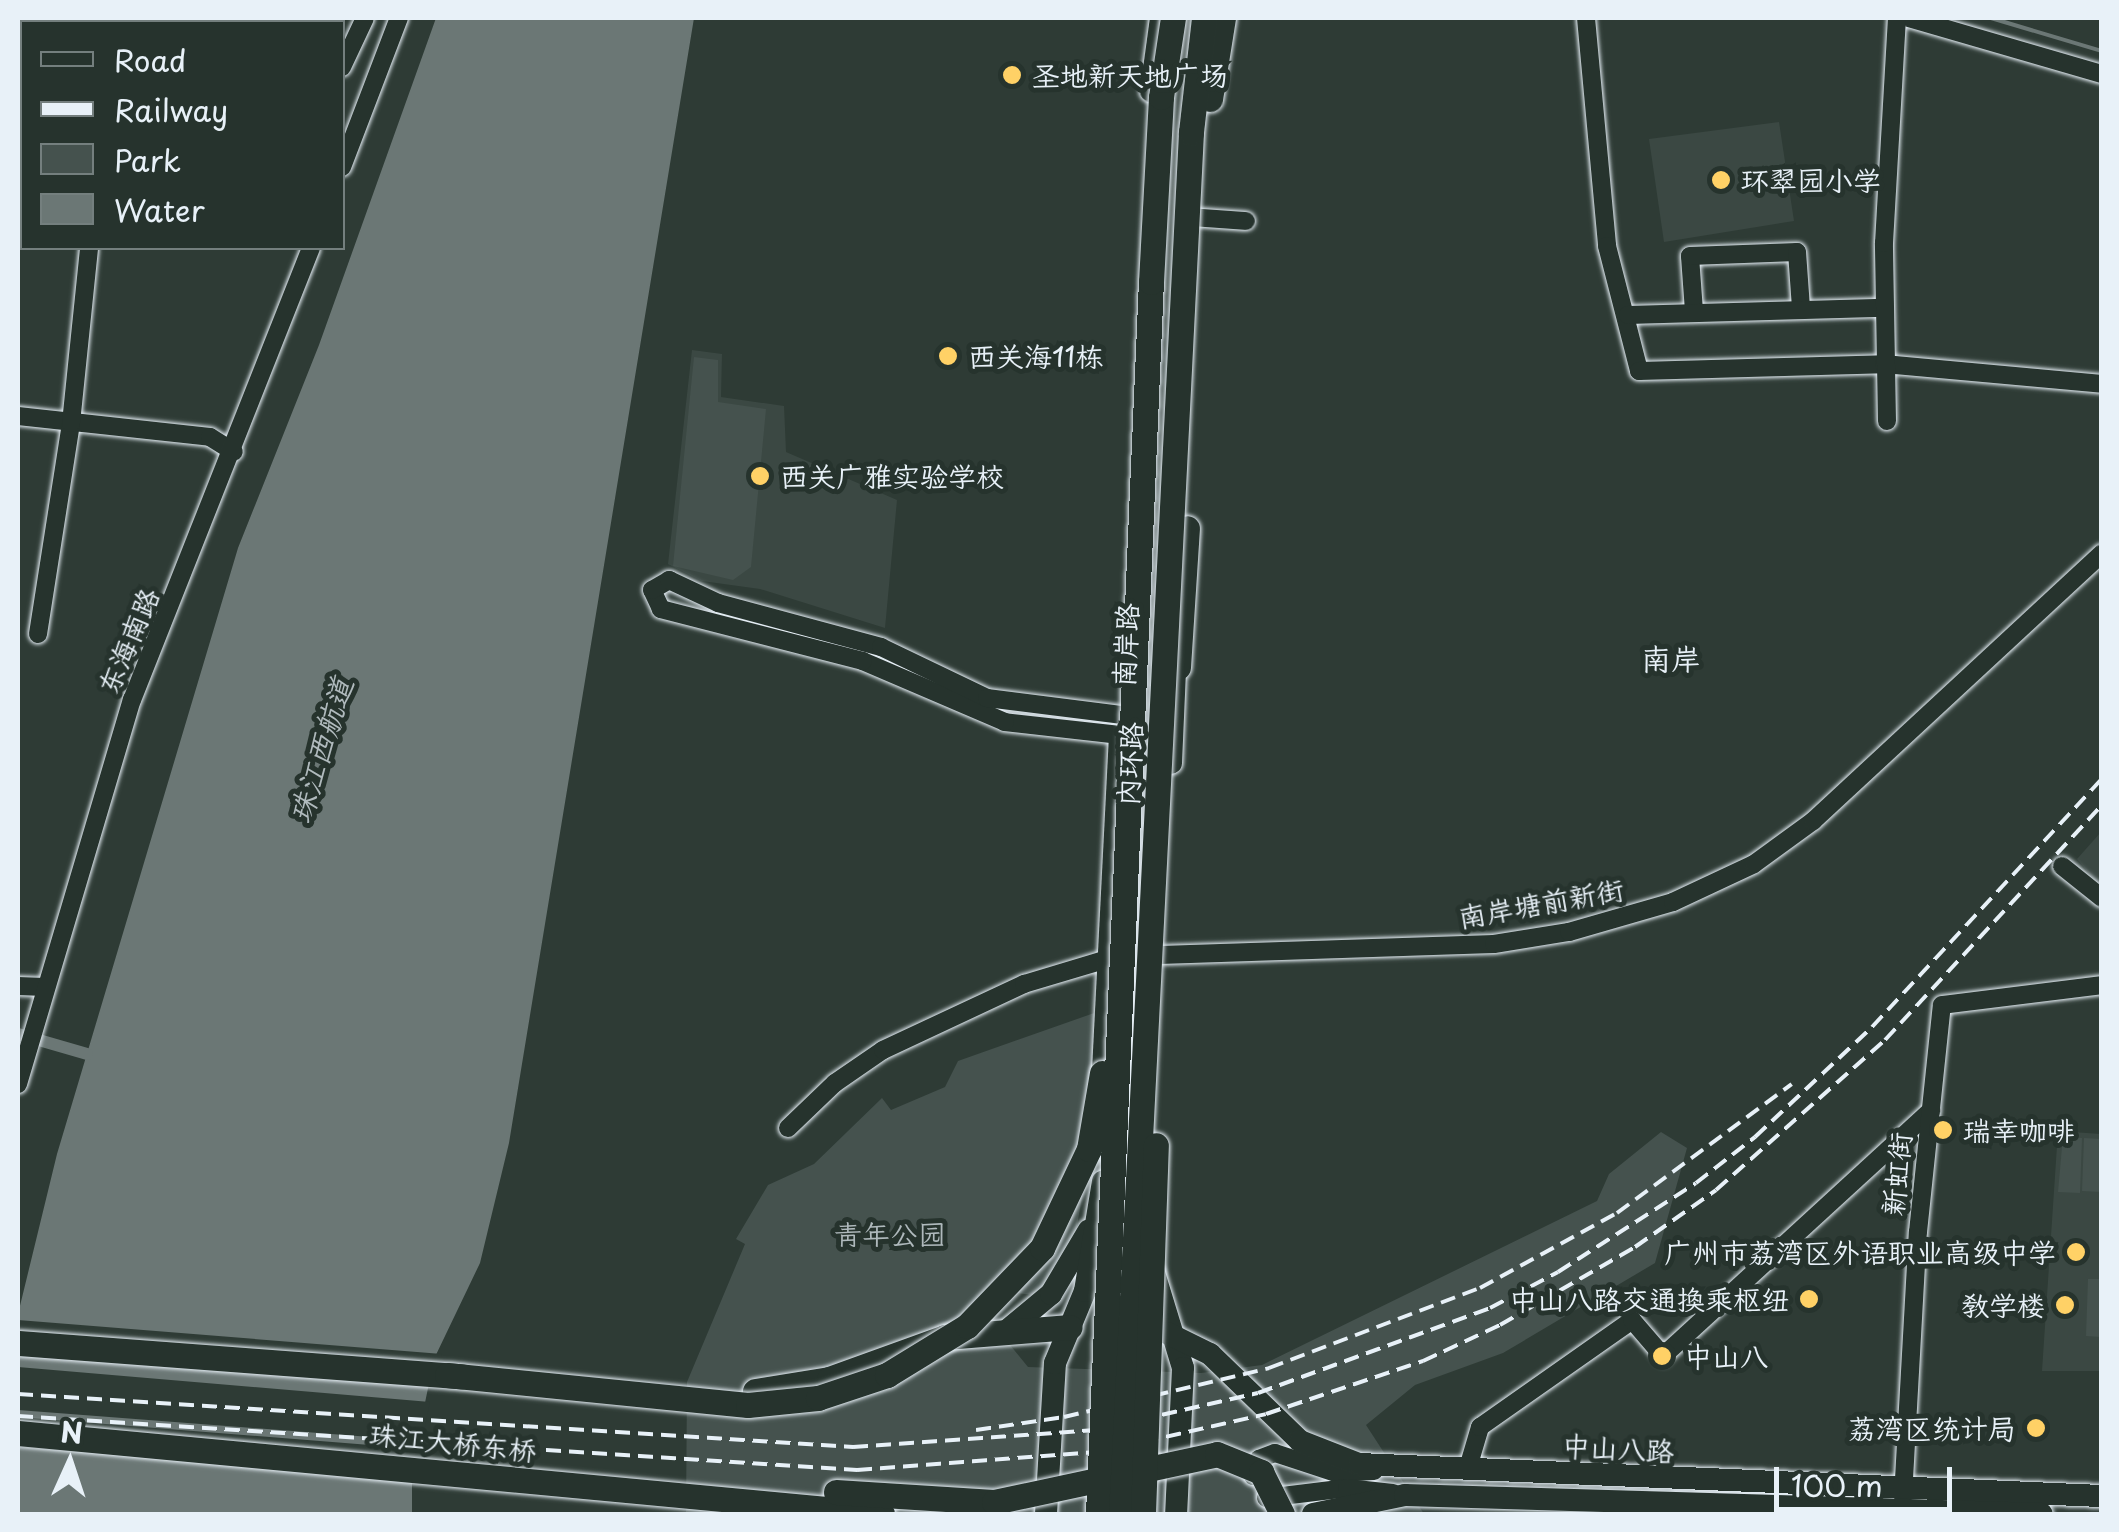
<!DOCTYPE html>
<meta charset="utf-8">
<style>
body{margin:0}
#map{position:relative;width:2119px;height:1532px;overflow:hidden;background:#2e3b35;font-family:"Playpen Sans","LXGW WenKai TC",sans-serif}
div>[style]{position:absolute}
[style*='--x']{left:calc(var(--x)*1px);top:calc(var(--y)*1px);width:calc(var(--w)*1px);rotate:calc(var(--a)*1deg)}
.built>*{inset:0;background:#3b4843}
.green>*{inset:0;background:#45524e}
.water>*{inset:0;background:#6b7775}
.pier>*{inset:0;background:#2e3b35}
.stream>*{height:4px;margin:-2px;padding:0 2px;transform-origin:2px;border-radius:2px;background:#6b7775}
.canal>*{height:12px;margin:-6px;padding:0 6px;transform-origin:6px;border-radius:6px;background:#6b7775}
.roads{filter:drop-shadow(0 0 2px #e8f1f8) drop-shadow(0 0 2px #e8f1f8)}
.minor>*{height:18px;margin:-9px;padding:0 9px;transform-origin:9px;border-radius:9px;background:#26332d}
.major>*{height:22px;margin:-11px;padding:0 11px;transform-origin:11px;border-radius:11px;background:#26332d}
.highway>*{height:25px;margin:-12.5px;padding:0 12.5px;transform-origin:12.5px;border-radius:12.5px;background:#26332d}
.rail>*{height:4px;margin-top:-2px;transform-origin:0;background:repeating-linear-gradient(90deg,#e8f1f8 0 15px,transparent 0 23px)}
.bridges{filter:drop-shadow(0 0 2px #e8f1f8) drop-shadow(0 0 2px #e8f1f8)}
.highway-bridge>*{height:25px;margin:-12.5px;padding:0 12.5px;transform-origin:12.5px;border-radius:12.5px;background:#26332d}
.dots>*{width:28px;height:28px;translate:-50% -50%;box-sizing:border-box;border:5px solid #26332d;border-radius:50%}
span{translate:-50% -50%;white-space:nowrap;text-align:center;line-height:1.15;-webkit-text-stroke:10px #26332d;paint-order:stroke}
.poi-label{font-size:28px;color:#e8f1f8}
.left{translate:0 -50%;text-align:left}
.right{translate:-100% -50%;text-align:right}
.street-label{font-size:28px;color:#e8f1f8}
.park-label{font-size:28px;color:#afb9bc}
.neighbourhood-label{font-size:30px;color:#e8f1f8}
.water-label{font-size:30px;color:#b0babd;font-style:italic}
.frame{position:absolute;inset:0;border:20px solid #e8f1f8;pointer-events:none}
.legend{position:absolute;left:20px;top:20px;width:325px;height:230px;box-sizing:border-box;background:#26332d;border:2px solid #747f7e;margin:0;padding:12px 18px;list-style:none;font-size:30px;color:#e8f1f8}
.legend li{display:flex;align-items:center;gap:20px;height:50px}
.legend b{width:50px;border:2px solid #747f7e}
.north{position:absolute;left:20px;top:1412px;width:100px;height:100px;-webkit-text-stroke:8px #26332d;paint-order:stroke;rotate:3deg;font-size:28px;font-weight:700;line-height:40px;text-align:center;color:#e8f1f8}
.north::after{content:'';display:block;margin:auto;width:35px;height:45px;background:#e8f1f8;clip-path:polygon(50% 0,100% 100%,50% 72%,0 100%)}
.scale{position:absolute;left:1774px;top:1467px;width:178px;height:45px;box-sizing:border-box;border:5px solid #e8f1f8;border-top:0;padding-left:12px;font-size:30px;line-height:35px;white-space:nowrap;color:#e8f1f8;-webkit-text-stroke:8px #26332d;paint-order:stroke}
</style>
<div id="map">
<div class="built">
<div style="clip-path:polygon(1779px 122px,1794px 221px,1664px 242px,1649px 139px)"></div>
<div style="clip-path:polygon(692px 350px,722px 354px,721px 397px,784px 406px,786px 452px,897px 500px,885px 628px,760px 589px,702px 581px,668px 564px)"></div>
<div style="clip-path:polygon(2101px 832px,2101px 887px,2077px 859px)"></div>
<div style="clip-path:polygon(2058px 1131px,2101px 1134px,2101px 1371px,2042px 1371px)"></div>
</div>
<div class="green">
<div style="clip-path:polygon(694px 357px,718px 360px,718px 402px,766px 409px,751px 567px,733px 580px,673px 566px)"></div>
<div style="clip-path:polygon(1097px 1012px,1092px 1141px,1076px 1231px,1041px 1296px,1017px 1293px,988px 1318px,1028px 1367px,1201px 1373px,1262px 1365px,1597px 1201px,1609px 1174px,1661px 1132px,1687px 1148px,1655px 1263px,1503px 1353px,1415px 1385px,1366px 1425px,1424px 1514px,686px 1514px,687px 1382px,745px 1244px,736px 1239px,768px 1185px,814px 1164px,882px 1098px,891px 1110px,945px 1087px,958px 1061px)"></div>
<div style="clip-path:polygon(2063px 1136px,2082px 1138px,2080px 1193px,2058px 1192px)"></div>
<div style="clip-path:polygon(2084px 1138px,2101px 1139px,2101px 1192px,2082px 1191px)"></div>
<div style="clip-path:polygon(2088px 1279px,2101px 1279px,2101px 1337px,2086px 1336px)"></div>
</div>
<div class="water">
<div style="clip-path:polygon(436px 18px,694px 18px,509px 1143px,480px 1263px,434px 1359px,412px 1466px,412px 1514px,18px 1514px,18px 1314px,57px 1154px,238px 548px,319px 345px)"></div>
</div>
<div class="pier">
<div style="clip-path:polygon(18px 1320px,442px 1354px,433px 1387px,18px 1355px)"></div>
<div style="clip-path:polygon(18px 1367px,430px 1402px,422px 1441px,18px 1410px)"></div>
<div style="clip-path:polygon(18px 1417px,420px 1449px,417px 1479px,18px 1447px)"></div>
</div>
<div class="stream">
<div style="--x:1991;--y:18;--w:116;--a:16.6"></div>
</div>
<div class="canal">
<div style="--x:18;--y:1034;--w:72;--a:16.2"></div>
</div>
<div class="roads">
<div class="minor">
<div style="--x:1586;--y:18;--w:229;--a:84.7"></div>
<div style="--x:1607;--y:246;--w:129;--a:75.6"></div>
<div style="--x:1639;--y:371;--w:245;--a:-1.6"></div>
<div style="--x:1884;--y:364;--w:219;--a:5.2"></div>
<div style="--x:1909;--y:18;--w:201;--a:16.2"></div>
<div style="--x:342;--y:67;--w:54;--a:-64.9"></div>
<div style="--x:342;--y:167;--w:160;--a:-69.1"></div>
<div style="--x:1190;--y:217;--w:56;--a:4.1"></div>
<div style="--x:1694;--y:311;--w:55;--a:-94.2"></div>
<div style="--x:1690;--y:256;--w:107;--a:-2.1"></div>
<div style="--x:1797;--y:252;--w:56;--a:85.9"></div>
<div style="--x:1628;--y:315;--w:256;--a:-1.6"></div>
<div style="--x:18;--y:416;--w:193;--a:6.2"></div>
<div style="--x:210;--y:437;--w:28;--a:32"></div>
<div style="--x:1887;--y:421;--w:178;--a:-91"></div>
<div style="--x:1884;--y:243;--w:225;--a:-86.7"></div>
<div style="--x:38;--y:634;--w:214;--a:-81.1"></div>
<div style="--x:71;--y:423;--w:176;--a:-84.1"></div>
<div style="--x:1120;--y:735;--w:116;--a:-173.6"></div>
<div style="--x:1005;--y:722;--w:155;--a:-156.8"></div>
<div style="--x:863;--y:661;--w:209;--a:-165.6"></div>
<div style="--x:661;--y:609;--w:21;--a:-115"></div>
<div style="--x:652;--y:590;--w:20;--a:-30"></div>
<div style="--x:669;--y:580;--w:54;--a:25.1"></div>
<div style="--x:718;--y:603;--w:169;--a:15.1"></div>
<div style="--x:881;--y:647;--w:118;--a:25.7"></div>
<div style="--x:987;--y:698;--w:135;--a:7.2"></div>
<div style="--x:2062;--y:866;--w:51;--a:38.7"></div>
<div style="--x:1160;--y:955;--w:334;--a:-1.9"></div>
<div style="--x:1494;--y:944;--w:76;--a:-9.1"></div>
<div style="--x:1569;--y:932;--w:108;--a:-16.1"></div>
<div style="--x:1673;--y:902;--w:89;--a:-25.1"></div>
<div style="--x:1754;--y:864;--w:73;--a:-36.1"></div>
<div style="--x:1813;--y:821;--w:394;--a:-42.8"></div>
<div style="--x:18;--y:986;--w:27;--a:2"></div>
<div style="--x:18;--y:1084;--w:401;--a:-73.5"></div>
<div style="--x:132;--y:700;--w:486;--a:-68.4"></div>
<div style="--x:788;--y:1128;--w:65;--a:-43.8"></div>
<div style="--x:835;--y:1083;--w:58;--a:-34.5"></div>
<div style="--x:883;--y:1050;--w:156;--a:-25.1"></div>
<div style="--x:1024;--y:984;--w:84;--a:-16.7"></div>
<div style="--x:1467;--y:1471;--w:46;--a:-73.5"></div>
<div style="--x:1480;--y:1427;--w:186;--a:-35.1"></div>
<div style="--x:1632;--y:1320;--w:48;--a:49.3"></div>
<div style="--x:1663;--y:1356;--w:364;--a:-42.5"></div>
<div style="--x:1253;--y:1476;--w:18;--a:-71"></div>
<div style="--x:1259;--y:1459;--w:17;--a:-21"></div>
<div style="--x:1275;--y:1453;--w:64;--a:18.2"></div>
<div style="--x:1336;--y:1473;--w:38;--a:-3"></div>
<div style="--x:1903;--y:1497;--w:265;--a:-86.8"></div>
<div style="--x:1918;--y:1232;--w:228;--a:-84"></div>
<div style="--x:1942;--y:1005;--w:161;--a:-7.1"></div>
<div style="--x:1266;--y:1498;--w:82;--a:-7"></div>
<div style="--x:1347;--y:1488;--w:46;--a:6.2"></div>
</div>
<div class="major">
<div style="--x:1151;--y:91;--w:74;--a:-82.2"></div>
<div style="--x:1171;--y:763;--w:113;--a:-87.5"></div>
<div style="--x:1102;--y:1090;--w:352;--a:-87.1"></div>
<div style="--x:1154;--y:1273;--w:99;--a:73"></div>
<div style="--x:1183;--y:1368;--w:146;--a:92.7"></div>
<div style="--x:1004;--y:1333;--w:61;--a:-39.7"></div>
<div style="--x:1051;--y:1294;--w:74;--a:-59.3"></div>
<div style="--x:1167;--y:1333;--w:48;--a:26"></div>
<div style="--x:1210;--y:1354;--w:125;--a:44"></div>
<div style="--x:1300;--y:1441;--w:63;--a:21.3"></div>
<div style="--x:1359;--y:1464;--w:744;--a:2.47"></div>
<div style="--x:1046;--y:1514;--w:151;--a:-86.6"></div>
<div style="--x:1055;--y:1363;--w:78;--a:-67.4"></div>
<div style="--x:1085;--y:1291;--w:111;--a:-80.7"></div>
<div style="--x:1313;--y:1514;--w:94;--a:-11.7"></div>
<div style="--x:1405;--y:1495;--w:637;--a:1.71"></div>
</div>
<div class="highway">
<div style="--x:1178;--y:667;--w:139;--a:-86.3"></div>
<div style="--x:755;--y:1391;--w:75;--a:-9.2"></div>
<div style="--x:829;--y:1379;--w:123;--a:-19.9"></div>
<div style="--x:945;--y:1337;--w:125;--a:-4.6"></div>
</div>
</div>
<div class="rail">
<div style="--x:18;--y:1394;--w:837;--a:3.63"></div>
<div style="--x:853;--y:1447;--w:243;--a:-4"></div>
<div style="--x:1095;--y:1430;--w:167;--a:-12.8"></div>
<div style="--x:1258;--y:1393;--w:247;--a:-20.1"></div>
<div style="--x:1490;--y:1308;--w:77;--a:-27.9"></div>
<div style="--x:1558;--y:1272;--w:164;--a:-32.8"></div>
<div style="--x:1696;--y:1183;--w:75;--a:-37.9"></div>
<div style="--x:1755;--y:1137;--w:161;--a:-43.2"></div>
<div style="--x:1872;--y:1027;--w:338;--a:-47.2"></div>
<div style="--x:18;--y:1416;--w:841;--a:3.68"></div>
<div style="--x:857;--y:1470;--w:243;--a:-4.3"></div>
<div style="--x:1099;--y:1452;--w:171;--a:-12.8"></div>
<div style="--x:1266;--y:1414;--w:166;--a:-18.7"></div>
<div style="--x:1423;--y:1361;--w:85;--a:-25.1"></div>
<div style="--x:1500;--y:1325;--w:156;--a:-30"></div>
<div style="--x:1635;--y:1247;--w:99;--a:-35.1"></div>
<div style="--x:1716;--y:1190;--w:226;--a:-41.6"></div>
<div style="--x:1885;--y:1040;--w:320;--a:-47.3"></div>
<div style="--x:976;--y:1430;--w:89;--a:-8.4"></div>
<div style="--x:1064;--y:1417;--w:211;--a:-13.4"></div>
<div style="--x:1269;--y:1368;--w:226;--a:-20.8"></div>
<div style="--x:1480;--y:1288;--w:156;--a:-28.7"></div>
<div style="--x:1617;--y:1213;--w:217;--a:-36.4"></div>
</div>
<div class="bridges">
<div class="highway-bridge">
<div style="--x:1210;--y:99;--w:82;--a:-80.9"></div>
<div style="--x:18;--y:1343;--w:444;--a:4.3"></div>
<div style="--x:447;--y:1375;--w:302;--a:5.7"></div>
<div style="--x:748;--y:1405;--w:70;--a:-5.7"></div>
<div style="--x:818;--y:1398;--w:73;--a:-18.4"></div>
<div style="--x:887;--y:1375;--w:94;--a:-31.5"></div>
<div style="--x:967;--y:1326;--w:108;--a:-46.1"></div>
<div style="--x:1042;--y:1248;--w:110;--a:-64.6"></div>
<div style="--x:1089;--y:1149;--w:77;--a:-80.3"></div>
<div style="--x:18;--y:1433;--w:868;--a:5.36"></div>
<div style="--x:836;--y:1492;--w:158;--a:3.6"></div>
<div style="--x:994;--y:1502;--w:228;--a:-12.1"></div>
<div style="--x:1217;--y:1454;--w:48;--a:22.2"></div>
<div style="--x:1261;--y:1472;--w:47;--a:63.4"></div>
<div style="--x:1098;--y:1514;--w:1233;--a:-87.54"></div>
<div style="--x:1151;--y:282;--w:185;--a:-86.9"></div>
<div style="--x:1161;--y:97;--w:80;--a:-81.4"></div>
<div style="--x:1121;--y:1514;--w:1384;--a:-87.1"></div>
<div style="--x:1191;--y:132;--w:115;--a:-83.5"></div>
<div style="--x:1143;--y:1514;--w:369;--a:-88"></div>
</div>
</div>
<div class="dots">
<div style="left:1012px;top:75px;background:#ffd166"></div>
<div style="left:1721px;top:180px;background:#ffd166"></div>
<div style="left:948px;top:356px;background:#ffd166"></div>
<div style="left:760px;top:476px;background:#ffd166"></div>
<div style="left:1943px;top:1130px;background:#ffd166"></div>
<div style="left:2076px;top:1252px;background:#ffd166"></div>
<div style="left:1809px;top:1299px;background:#ffd166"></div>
<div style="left:2065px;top:1305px;background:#ffd166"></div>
<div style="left:1662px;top:1356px;background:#ffd166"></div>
<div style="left:2036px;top:1428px;background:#ffd166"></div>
</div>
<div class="poi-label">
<span class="left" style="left:1032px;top:75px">圣地新天地广场</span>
<span class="left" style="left:1741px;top:180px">环翠园小学</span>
<span class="left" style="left:968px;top:356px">西关海11栋</span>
<span class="left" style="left:780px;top:476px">西关广雅实验学校</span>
<span class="left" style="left:1963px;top:1130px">瑞幸咖啡</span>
<span class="right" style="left:2056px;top:1252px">广州市荔湾区外语职业高级中学</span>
<span class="right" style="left:1789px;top:1299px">中山八路交通换乘枢纽</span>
<span class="right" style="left:2045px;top:1305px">教学楼</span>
<span class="left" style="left:1684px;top:1356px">中山八</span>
<span class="right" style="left:2016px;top:1428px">荔湾区统计局</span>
</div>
<div class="street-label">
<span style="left:128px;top:641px;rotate:-67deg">东海南路</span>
<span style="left:1125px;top:645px;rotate:-87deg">南岸路</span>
<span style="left:1129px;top:764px;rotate:-87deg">内环路</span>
<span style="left:1541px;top:903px;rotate:-10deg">南岸塘前新街</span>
<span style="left:1896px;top:1174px;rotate:-84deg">新虹街</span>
<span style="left:453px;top:1442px;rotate:6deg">珠江大桥东桥</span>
<span style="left:1618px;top:1448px;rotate:3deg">中山八路</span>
</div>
<div class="park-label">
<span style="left:890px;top:1234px">青年公园</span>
</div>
<div class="neighbourhood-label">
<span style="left:1671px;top:658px">南岸</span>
</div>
<div class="water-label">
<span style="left:320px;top:750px;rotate:-73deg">珠江西航道</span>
</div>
<div class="frame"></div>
<ul class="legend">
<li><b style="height:12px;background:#26332d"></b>Road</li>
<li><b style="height:12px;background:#e8f1f8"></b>Railway</li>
<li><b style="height:28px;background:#45524e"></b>Park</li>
<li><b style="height:28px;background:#6b7775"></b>Water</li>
</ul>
<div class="north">N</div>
<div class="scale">100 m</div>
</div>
